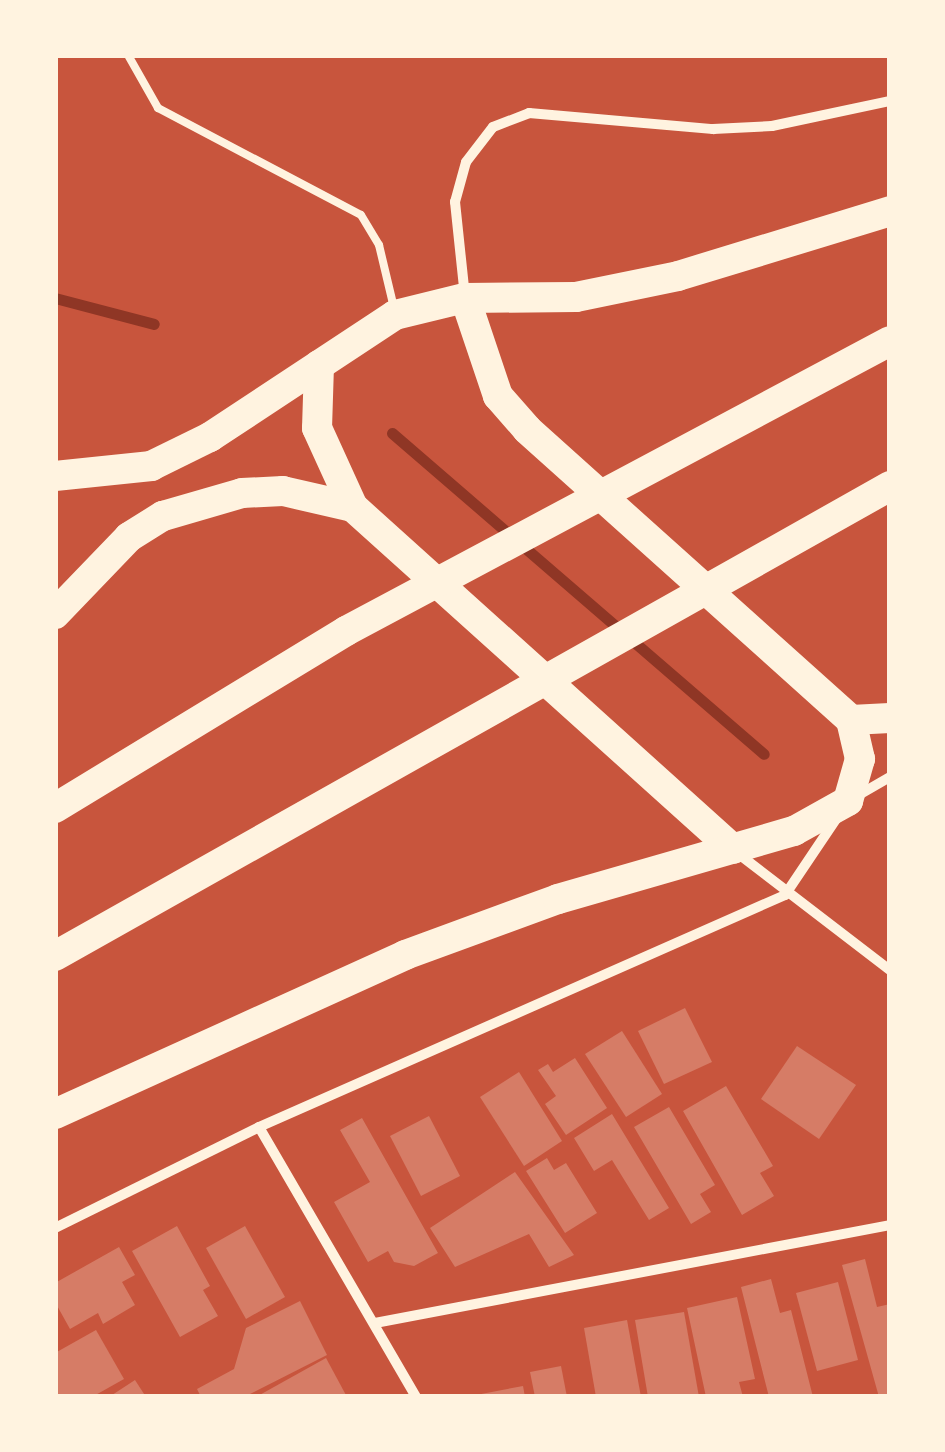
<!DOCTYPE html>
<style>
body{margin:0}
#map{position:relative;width:945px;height:1452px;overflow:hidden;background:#c8553d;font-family:"DejaVu Sans",sans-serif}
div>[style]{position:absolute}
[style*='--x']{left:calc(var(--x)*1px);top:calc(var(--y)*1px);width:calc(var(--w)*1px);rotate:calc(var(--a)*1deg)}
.stream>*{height:11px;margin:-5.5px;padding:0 5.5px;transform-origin:5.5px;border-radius:5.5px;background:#8f3625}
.building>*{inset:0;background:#d67c66}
.service>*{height:8px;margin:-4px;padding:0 4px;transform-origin:4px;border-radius:4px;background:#fff3e0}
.minor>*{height:10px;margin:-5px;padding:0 5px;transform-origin:5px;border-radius:5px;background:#fff3e0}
.motorway>*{height:30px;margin:-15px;padding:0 15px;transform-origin:15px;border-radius:15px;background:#fff3e0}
span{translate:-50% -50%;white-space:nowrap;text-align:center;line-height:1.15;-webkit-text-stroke:10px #fff3e0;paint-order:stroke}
.frame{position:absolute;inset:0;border:58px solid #fff3e0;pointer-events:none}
</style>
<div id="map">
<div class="stream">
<div style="--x:55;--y:298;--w:102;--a:14.7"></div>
<div style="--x:392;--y:433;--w:491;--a:40.8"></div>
</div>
<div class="building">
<div style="clip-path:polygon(685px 1008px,712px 1062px,664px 1084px,638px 1031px)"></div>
<div style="clip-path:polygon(622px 1031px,662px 1094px,626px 1117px,585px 1054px)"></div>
<div style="clip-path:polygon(797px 1046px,856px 1085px,819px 1139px,761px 1099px)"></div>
<div style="clip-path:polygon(575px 1058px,607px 1108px,566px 1135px,545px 1104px,556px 1096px,538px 1070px,548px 1064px,553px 1072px)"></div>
<div style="clip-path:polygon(519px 1072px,562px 1141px,524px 1166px,480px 1097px)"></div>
<div style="clip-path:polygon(726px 1086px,773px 1166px,760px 1173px,774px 1196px,742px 1215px,683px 1111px)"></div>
<div style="clip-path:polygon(669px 1107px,715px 1185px,700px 1194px,711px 1212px,691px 1224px,634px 1127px)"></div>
<div style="clip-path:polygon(612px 1114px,669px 1208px,649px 1220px,612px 1160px,594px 1171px,574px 1138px)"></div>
<div style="clip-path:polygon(429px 1116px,460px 1176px,421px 1196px,390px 1136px)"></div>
<div style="clip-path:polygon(362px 1118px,438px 1253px,414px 1266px,394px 1262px,388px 1251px,368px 1262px,334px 1202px,370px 1182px,340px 1130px)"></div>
<div style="clip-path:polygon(547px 1158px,554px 1170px,566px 1163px,597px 1213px,565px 1233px,526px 1171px)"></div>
<div style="clip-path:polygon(515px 1172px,574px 1255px,549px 1267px,529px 1234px,455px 1267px,430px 1228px)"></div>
<div style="clip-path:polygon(177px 1226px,210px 1286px,203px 1290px,218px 1316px,180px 1337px,132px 1251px)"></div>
<div style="clip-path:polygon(245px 1226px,285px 1297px,246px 1319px,206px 1248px)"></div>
<div style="clip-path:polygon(119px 1247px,135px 1275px,122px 1282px,135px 1305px,103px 1324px,98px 1313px,70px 1329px,55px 1302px,55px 1283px)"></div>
<div style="clip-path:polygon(865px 1259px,877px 1307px,890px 1304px,890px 1394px,879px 1397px,842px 1265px)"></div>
<div style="clip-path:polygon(771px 1279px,780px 1313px,791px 1310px,813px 1397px,769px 1397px,741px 1287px)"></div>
<div style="clip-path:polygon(838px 1282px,858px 1360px,817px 1371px,796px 1293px)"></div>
<div style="clip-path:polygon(737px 1297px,755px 1379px,739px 1382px,743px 1397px,706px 1397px,687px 1308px)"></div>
<div style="clip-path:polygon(300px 1301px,327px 1355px,244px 1397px,201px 1397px,197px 1389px,234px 1369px,246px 1328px)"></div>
<div style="clip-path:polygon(684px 1312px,699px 1397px,648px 1397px,635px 1320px)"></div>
<div style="clip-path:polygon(627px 1320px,641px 1397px,596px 1397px,584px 1328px)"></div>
<div style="clip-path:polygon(96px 1330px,124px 1379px,92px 1397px,55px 1397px,55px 1353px)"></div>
<div style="clip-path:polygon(326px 1358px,347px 1397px,256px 1397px)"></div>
<div style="clip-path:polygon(561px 1366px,567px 1397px,535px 1397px,530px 1372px)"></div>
<div style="clip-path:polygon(135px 1380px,146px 1397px,109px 1397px)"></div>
<div style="clip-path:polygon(523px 1386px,525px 1397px,476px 1397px,476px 1395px)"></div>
</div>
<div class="service">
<div style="--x:128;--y:55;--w:61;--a:60.5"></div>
<div style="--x:158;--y:108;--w:229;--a:27.8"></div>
<div style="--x:361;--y:215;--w:35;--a:59"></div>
<div style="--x:379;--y:245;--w:65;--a:76.6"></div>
</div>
<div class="minor">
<div style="--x:465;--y:297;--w:96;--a:-96"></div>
<div style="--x:455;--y:202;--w:41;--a:-74.6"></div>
<div style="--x:466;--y:162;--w:44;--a:-52.4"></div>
<div style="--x:493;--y:127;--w:39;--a:-21"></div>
<div style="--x:529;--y:113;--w:185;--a:5"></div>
<div style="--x:713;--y:129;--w:59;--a:-2.9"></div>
<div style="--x:772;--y:126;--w:121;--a:-12"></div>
<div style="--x:857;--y:796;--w:38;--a:-30"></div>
<div style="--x:736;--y:852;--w:194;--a:37.5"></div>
<div style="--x:259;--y:1127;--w:312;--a:59.8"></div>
<div style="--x:55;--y:1228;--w:228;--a:-26.3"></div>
<div style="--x:259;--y:1127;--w:575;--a:-23.8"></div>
<div style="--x:785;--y:895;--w:92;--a:-56.1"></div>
<div style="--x:375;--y:1323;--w:524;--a:-10.77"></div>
</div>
<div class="motorway">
<div style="--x:319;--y:365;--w:63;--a:91.8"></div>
<div style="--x:317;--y:428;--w:87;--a:65.5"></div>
<div style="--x:353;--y:507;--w:511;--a:41.99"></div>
<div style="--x:55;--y:476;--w:97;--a:-5.9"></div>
<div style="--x:151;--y:466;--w:66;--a:-26.2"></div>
<div style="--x:210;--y:437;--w:222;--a:-33.4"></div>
<div style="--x:395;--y:315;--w:72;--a:-13.7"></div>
<div style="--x:465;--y:298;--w:111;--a:-0.5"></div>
<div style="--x:576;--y:297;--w:104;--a:-11.6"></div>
<div style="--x:678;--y:276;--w:222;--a:-17"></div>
<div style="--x:55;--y:614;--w:107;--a:-46.1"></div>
<div style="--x:129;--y:537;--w:40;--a:-32"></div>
<div style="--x:163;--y:516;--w:82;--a:-16.2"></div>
<div style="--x:242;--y:493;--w:41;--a:-2.8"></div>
<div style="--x:283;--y:491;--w:72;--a:12.9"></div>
<div style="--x:851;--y:720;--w:39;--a:-3"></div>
<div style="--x:55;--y:808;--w:341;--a:-31.3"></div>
<div style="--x:346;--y:631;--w:616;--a:-28.06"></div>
<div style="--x:55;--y:956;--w:958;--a:-29.37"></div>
<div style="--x:55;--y:1114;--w:384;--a:-24.4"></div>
<div style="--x:405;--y:955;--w:163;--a:-20.1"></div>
<div style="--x:558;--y:899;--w:246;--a:-16.1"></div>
<div style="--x:794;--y:831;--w:62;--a:-29.1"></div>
<div style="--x:848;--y:801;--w:44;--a:-74.1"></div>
<div style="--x:860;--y:759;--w:40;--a:-103"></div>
<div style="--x:851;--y:720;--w:435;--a:-138.1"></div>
<div style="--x:527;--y:429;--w:44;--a:-131.3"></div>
<div style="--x:498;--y:396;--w:103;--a:-108.6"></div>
</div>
<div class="frame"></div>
</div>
